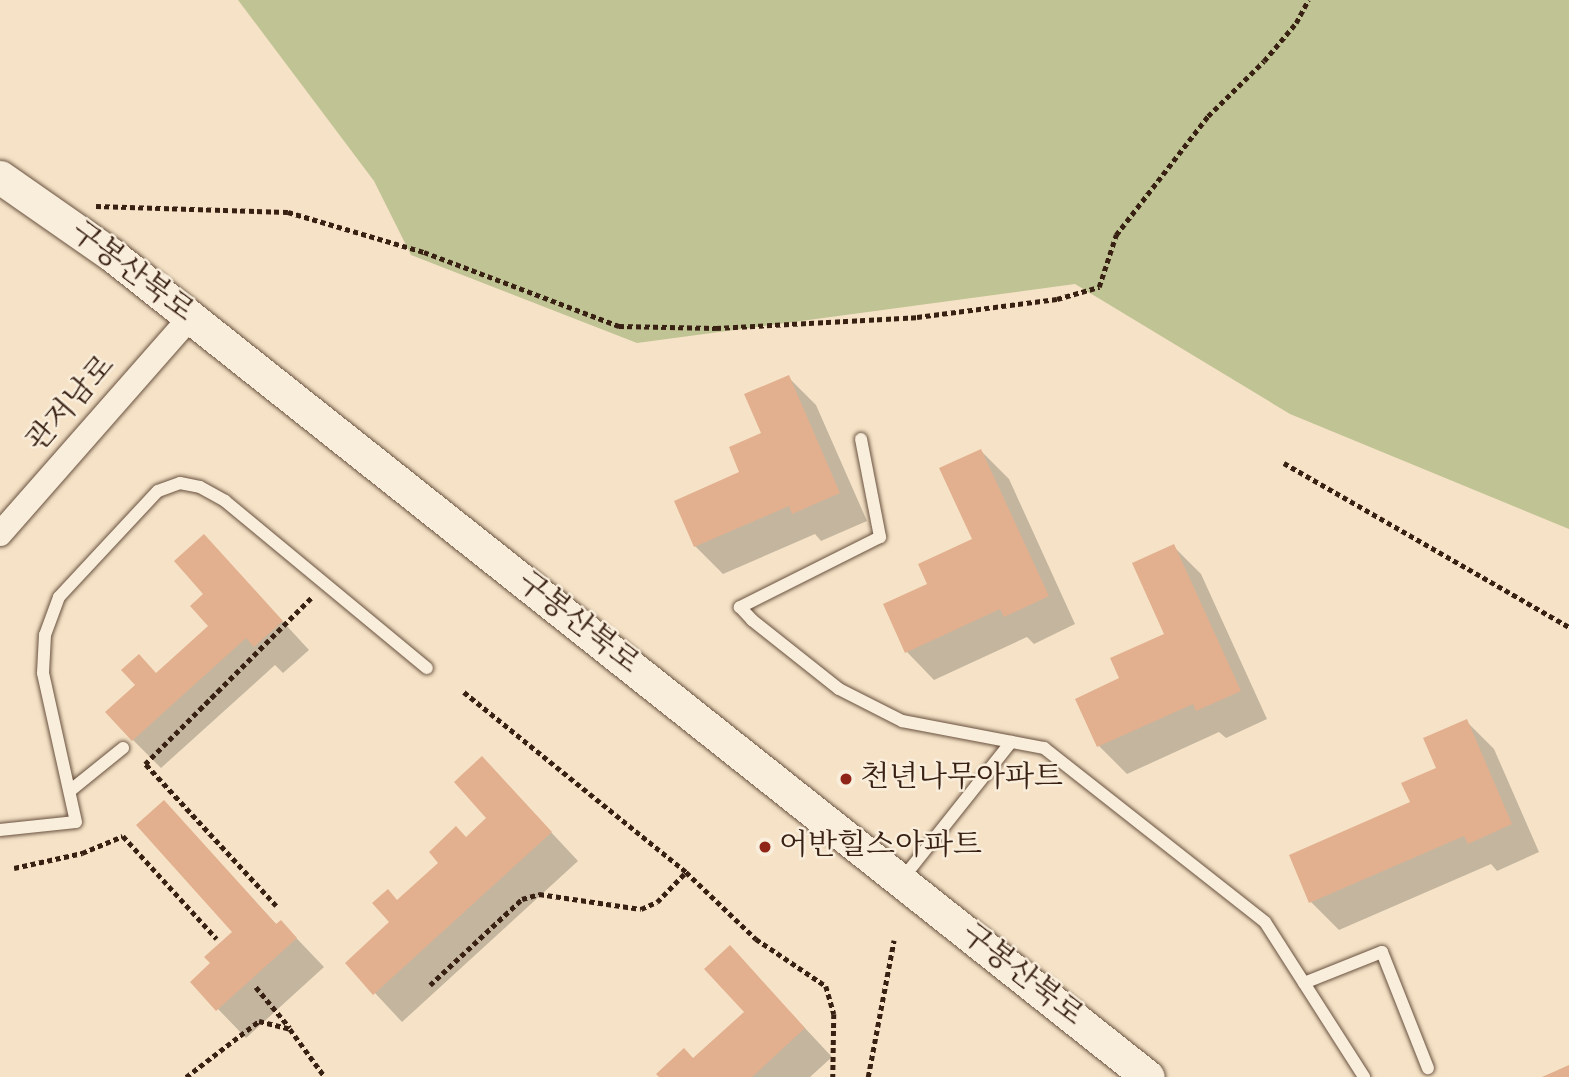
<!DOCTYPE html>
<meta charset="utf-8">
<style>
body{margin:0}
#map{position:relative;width:1569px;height:1077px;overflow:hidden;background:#f6e3c7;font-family:"Sorts Mill Goudy","Noto Serif KR",serif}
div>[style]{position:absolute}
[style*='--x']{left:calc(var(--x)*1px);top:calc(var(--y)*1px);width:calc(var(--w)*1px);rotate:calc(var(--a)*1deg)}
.green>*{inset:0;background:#c0c393}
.shadow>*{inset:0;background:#0003}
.building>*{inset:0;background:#e2b08f}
.path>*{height:4.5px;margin-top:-2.25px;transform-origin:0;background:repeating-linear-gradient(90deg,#382012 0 5px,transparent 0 8.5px)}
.roads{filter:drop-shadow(0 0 2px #68513f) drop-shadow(0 0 2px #68513f)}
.lane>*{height:12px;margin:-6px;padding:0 6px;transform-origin:6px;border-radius:6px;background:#f9eddb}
.street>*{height:24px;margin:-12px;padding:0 12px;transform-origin:12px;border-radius:12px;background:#f9eddb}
.secondary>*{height:33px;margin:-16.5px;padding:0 16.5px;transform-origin:16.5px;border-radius:16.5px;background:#f9eddb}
.dots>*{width:19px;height:19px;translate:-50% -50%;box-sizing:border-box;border:4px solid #f9eddb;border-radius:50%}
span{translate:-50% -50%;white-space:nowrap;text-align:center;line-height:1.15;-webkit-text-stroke:5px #f9eddb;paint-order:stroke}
.street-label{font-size:30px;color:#382012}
.poi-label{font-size:30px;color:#382012}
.left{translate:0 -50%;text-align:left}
</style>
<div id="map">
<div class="green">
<div style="clip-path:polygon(238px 0,1569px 0,1569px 529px,1290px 414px,1075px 284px,637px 343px,411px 255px,374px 181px)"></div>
</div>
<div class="shadow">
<div style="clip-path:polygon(788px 377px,816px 405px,867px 521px,821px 541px,815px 534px,723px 574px,695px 546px,676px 501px,741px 473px,763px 434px)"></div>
<div style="clip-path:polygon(981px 451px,1009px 479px,1075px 624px,1034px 644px,1027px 637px,934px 680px,907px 652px,929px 585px,974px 540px)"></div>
<div style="clip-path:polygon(204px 536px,309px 650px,283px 673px,275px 665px,161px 768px,133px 740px,157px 675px,211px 626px,206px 594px)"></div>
<div style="clip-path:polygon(1173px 546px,1201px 574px,1267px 719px,1226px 738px,1219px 732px,1127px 774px,1099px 746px,1077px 700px,1121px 679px,1166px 635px)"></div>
<div style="clip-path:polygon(1466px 721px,1494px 749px,1539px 852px,1497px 871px,1491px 864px,1339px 930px,1311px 902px,1412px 803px,1438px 769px)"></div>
<div style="clip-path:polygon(482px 758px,578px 861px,402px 1022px,347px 963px,392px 922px,398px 902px,489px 818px)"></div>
<div style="clip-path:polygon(164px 802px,277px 925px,281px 922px,324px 967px,246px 1038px,192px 982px,213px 964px,235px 932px)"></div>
<div style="clip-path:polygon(730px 948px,832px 1057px,810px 1077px,661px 1077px,693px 1061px,746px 1012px)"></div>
</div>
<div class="building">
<div style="clip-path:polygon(789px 375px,840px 493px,792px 514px,789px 506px,694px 547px,674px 501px,739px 472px,729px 447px,761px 433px,744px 394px)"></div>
<div style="clip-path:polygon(981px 449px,1049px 596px,1004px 617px,1000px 609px,905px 653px,883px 604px,927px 584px,918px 564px,972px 539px,939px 468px)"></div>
<div style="clip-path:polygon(204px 534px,283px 621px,254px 647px,246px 638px,132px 741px,105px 712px,135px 685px,121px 670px,139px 654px,156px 673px,208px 626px,190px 606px,203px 594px,174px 561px)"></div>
<div style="clip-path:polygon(1174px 544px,1241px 691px,1196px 711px,1193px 704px,1097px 747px,1075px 699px,1119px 678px,1110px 658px,1164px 634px,1132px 563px)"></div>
<div style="clip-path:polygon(1467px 719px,1512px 824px,1468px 844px,1464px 836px,1309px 903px,1289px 855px,1410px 802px,1401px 783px,1436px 768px,1423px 738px)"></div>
<div style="clip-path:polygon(482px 756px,552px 832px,373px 995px,345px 963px,389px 922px,372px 903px,388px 889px,397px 900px,438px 863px,429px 852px,456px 826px,466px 837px,486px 818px,454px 782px)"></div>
<div style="clip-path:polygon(164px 800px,276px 924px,281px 920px,297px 938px,216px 1011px,190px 982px,210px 963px,204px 957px,232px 932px,136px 825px)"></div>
<div style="clip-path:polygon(730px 945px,805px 1028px,752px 1077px,659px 1077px,656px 1074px,684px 1048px,693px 1058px,744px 1012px,704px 969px)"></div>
<div style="clip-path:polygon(1569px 1065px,1569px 1077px,1542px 1077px)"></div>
</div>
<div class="path">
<div style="--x:96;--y:206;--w:192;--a:1.8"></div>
<div style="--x:288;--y:212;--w:142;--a:16.4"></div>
<div style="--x:424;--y:252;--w:209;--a:20.8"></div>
<div style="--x:619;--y:326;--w:97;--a:1.2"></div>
<div style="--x:716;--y:328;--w:201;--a:-3.1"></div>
<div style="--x:917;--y:317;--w:141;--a:-7.3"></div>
<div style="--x:1057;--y:299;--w:44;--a:-15.9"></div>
<div style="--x:1099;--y:287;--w:55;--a:-71.9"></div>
<div style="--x:1116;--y:235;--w:150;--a:-52.3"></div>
<div style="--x:1208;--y:116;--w:78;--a:-44.5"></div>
<div style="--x:1264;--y:61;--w:50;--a:-49.9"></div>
<div style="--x:1296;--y:23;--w:26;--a:-62"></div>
<div style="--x:1284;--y:463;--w:329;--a:29.9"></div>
<div style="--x:464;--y:692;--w:286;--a:39"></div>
<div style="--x:686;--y:872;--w:97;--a:43.7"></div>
<div style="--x:756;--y:939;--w:84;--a:33.9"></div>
<div style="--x:826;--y:986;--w:29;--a:74"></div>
<div style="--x:834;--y:1014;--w:63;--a:90.9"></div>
<div style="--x:14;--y:868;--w:70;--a:-12.4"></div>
<div style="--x:82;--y:853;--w:44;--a:-22.5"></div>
<div style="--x:123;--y:836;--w:139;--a:47.6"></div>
<div style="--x:276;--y:906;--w:193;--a:-132.7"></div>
<div style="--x:145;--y:764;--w:236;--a:-45"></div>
<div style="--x:430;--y:985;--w:126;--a:-43.1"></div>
<div style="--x:522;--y:899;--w:18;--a:-16"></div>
<div style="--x:539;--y:894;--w:103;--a:8.4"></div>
<div style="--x:641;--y:909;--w:17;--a:-24"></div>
<div style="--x:657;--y:902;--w:42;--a:-46"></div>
<div style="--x:256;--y:987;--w:53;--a:50.3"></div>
<div style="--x:186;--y:1077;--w:92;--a:-37.5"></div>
<div style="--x:259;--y:1021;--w:32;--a:14"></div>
<div style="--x:290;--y:1029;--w:59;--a:53.9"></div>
<div style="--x:868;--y:1077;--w:139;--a:-79.3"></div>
</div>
<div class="roads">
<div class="lane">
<div style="--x:861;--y:439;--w:100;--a:79"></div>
<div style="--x:880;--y:537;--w:157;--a:153.4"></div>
<div style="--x:740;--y:607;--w:18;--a:47"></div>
<div style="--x:752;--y:620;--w:111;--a:38.4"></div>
<div style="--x:839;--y:689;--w:71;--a:26.9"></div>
<div style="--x:902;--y:721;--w:145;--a:10.8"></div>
<div style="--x:1044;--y:748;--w:281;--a:38.2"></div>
<div style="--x:1265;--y:922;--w:184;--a:57.4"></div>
<div style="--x:71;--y:790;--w:67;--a:-38.9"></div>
<div style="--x:0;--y:830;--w:76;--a:-6"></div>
<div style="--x:76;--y:822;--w:153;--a:-102.5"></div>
<div style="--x:43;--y:673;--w:38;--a:-87"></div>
<div style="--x:45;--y:635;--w:40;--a:-69.8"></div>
<div style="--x:59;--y:597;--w:145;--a:-47"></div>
<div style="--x:158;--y:491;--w:23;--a:-20"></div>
<div style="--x:180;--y:483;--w:20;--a:11"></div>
<div style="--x:200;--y:487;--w:29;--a:29"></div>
<div style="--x:225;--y:501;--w:262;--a:39.6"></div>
<div style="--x:903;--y:878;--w:174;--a:-51.5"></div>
<div style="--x:1304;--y:983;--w:84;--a:-21.7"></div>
<div style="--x:1382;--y:952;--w:125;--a:68.4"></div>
</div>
<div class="street">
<div style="--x:0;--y:534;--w:288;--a:-48.7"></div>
</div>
<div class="secondary">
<div style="--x:0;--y:177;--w:136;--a:34.9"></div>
<div style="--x:112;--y:255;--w:1322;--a:38.43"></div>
</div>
</div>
<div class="dots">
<div style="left:846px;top:779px;background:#8f2418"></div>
<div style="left:765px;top:847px;background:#8f2418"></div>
</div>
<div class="street-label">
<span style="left:131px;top:273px;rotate:37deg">구봉산북로</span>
<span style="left:72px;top:405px;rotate:-49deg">관저남로</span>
<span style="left:577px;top:624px;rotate:38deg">구봉산북로</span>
<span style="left:1021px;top:976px;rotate:38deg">구봉산북로</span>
</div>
<div class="poi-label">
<span class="left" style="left:860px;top:779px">천년나무아파트</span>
<span class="left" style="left:779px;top:847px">어반힐스아파트</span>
</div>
</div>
